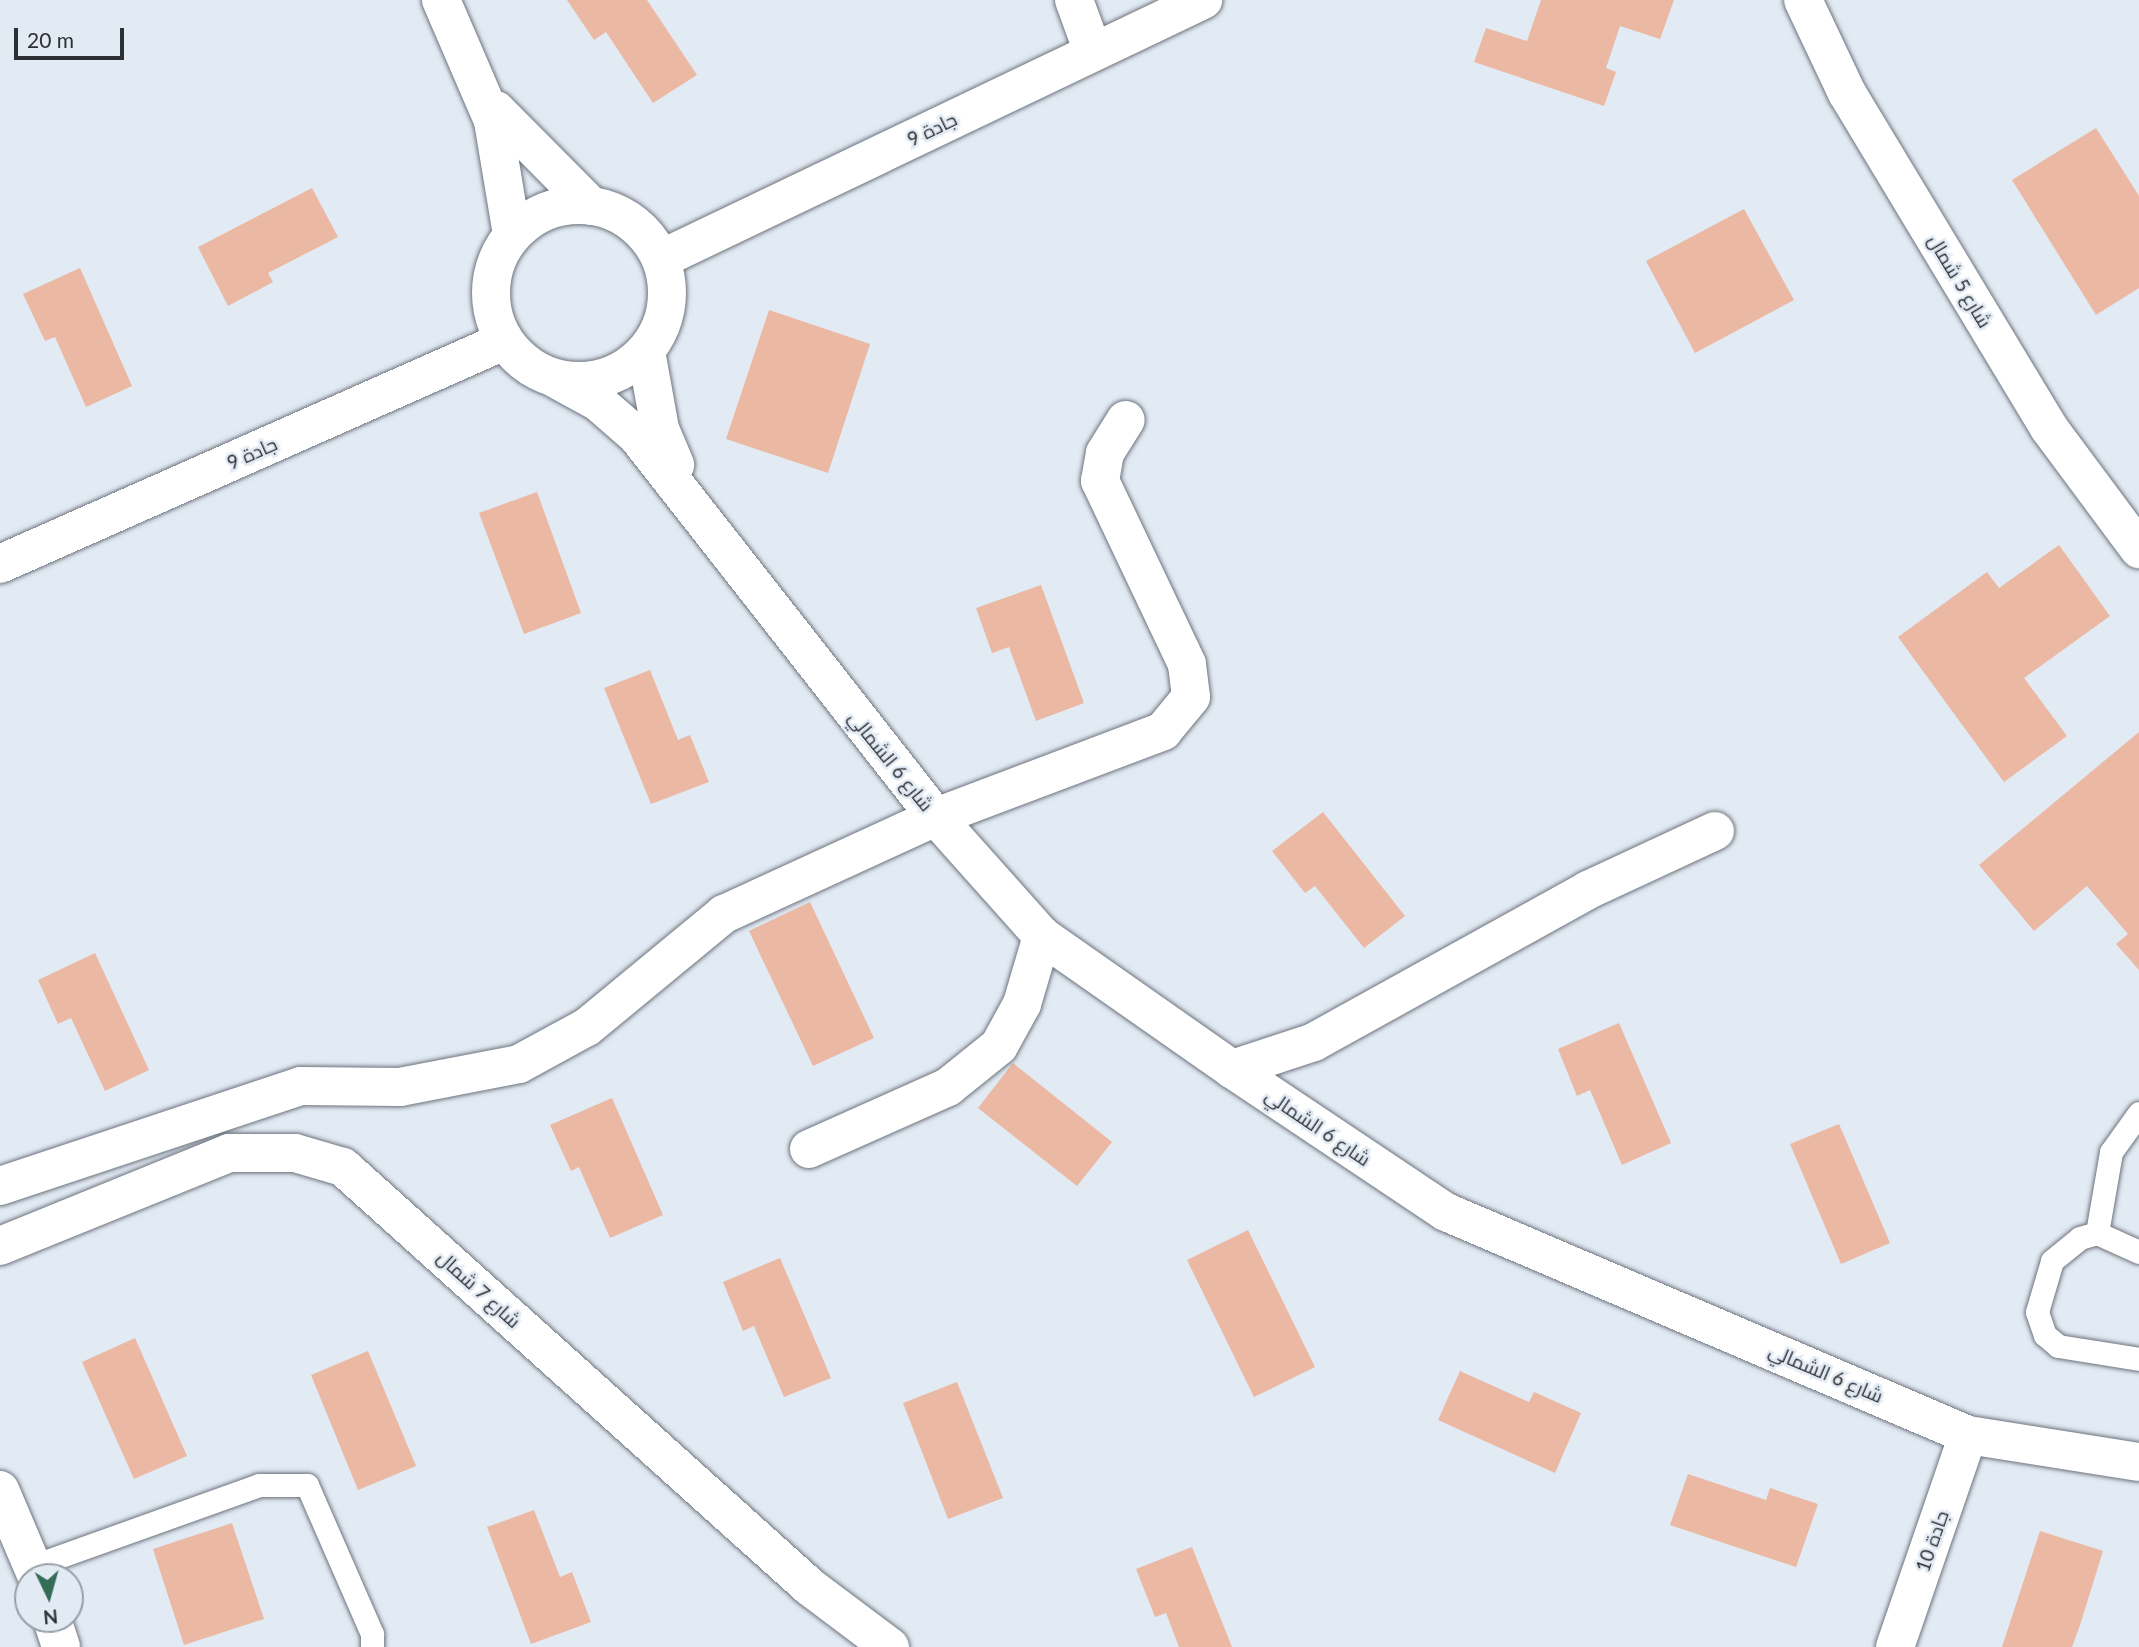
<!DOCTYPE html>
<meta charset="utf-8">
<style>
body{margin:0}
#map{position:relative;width:2139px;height:1647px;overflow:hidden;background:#e2eaf4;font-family:Lato,Cairo,sans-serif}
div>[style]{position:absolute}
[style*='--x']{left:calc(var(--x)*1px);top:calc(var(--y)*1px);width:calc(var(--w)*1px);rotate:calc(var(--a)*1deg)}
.building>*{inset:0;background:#ebb8a3}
.roads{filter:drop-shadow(0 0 2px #6d747d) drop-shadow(0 0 2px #6d747d)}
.lane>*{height:23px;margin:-11.5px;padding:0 11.5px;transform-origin:11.5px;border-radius:11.5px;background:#fff}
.street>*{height:38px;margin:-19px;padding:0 19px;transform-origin:19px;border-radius:19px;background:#fff}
.secondary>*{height:38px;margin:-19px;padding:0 19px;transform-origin:19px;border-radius:19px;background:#fff}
.secondary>.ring{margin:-19px;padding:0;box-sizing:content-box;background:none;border:38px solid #fff;border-radius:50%}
span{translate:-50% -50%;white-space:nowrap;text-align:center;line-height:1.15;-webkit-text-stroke:5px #e2eaf4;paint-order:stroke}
.street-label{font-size:19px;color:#2c2f33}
.north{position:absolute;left:14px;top:1563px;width:70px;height:70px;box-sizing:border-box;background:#e2eaf4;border:2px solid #999fa7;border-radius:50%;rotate:175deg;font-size:19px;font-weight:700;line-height:28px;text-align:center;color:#2c2f33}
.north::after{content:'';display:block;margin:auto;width:24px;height:32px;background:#346d56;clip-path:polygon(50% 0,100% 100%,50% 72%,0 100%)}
.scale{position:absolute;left:14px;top:28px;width:110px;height:32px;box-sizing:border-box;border:4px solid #2c2f33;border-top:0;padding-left:9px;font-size:21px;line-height:24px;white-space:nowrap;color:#2c2f33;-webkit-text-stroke:5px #e2eaf4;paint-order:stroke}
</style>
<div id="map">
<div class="building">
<div style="clip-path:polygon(567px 0,647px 0,697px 75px,653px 103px,606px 32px,594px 40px)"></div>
<div style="clip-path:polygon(1541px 0,1674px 0,1660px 39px,1620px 26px,1606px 68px,1616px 72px,1604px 106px,1474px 62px,1486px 28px,1527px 41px)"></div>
<div style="clip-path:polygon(2096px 128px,2139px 196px,2139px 288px,2096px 315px,2012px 180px)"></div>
<div style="clip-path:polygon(312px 188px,338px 237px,268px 273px,273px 282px,228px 306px,198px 247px)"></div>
<div style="clip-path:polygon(1744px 209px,1794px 300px,1695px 353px,1646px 261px)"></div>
<div style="clip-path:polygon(80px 268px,132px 386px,86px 407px,55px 337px,45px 341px,23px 294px)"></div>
<div style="clip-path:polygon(769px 310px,870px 344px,828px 473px,726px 439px)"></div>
<div style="clip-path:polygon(537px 492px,581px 613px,524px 634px,479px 513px)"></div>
<div style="clip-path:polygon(2059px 545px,2110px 616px,2024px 678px,2067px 736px,2004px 782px,1898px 637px,1987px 572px,1999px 588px)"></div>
<div style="clip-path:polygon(1041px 585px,1084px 703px,1036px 721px,1009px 647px,992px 653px,976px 608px)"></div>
<div style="clip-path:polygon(650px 670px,678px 740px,690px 735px,709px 782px,651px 804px,604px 688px)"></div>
<div style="clip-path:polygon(2139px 732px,2139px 970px,2116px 944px,2128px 934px,2087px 886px,2034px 931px,1979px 865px)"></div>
<div style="clip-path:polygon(1323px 812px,1405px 916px,1364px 948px,1315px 886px,1305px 893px,1272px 851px)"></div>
<div style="clip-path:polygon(810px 902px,874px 1038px,813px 1066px,749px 931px)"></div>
<div style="clip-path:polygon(95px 953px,149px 1070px,105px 1091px,71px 1018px,58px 1024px,38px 980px)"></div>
<div style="clip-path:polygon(1619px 1023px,1671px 1143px,1622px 1165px,1590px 1090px,1577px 1096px,1558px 1049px)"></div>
<div style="clip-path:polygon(1013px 1063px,1112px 1142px,1077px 1186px,978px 1108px)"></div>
<div style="clip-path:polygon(612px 1098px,663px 1215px,610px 1238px,579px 1167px,571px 1171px,550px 1125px)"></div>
<div style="clip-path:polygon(1839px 1124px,1890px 1243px,1841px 1264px,1790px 1144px)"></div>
<div style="clip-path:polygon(1248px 1230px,1315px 1367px,1254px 1397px,1187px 1260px)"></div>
<div style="clip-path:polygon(780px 1258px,831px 1378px,784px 1397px,754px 1326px,743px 1331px,723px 1282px)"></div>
<div style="clip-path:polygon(135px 1338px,187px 1456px,134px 1479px,82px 1362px)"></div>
<div style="clip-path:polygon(368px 1351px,416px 1466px,358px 1490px,311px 1375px)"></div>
<div style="clip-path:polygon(1460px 1371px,1529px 1402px,1534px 1392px,1581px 1413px,1555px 1473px,1438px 1420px)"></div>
<div style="clip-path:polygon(957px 1382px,1003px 1498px,948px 1519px,903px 1403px)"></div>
<div style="clip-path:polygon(1688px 1474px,1766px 1500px,1770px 1488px,1818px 1504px,1796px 1567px,1670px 1525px)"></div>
<div style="clip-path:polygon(534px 1510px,560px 1577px,572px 1572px,591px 1622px,531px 1644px,487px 1527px)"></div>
<div style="clip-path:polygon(232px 1523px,264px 1619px,184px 1645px,153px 1549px)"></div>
<div style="clip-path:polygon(2040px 1531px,2103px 1551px,2080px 1625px,2072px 1647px,2002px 1647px)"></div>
<div style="clip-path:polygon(1192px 1547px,1232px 1647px,1179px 1647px,1166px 1613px,1155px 1617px,1136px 1569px)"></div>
</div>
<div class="roads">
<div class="lane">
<div style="--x:2097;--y:1233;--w:82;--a:-80.2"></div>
<div style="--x:2111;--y:1152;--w:48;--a:-54.3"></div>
<div style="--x:2139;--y:1252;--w:46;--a:-155.7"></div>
<div style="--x:2097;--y:1233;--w:18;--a:164"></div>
<div style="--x:2080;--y:1238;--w:36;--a:141"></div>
<div style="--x:2052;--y:1261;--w:53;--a:106.4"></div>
<div style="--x:2037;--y:1312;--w:24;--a:71"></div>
<div style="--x:2045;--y:1335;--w:17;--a:40"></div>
<div style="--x:2058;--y:1346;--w:82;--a:9.1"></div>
<div style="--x:33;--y:1566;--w:240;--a:-19.7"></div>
<div style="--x:259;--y:1485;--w:48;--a:0"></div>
<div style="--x:307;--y:1485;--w:163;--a:66.4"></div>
<div style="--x:372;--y:1634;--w:13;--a:90"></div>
</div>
<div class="street">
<div style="--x:1074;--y:0;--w:55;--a:69.9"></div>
<div style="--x:1803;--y:0;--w:103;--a:64.7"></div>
<div style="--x:1847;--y:93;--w:391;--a:58.9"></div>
<div style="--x:2049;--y:428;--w:151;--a:53.4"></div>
<div style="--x:661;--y:259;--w:601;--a:-25.54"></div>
<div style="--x:0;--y:564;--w:551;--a:-23.87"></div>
<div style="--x:1232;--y:1069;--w:86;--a:-18.2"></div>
<div style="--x:1314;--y:1042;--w:313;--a:-29"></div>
<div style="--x:1588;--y:890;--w:140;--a:-24.9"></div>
<div style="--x:809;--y:1149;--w:152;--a:-24"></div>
<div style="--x:948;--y:1087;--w:65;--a:-38.8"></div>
<div style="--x:999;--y:1046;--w:48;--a:-61.3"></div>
<div style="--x:1022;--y:1004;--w:71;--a:-73.6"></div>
<div style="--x:0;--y:1186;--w:317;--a:-18.4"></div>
<div style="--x:301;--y:1086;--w:99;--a:0.6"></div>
<div style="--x:400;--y:1087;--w:121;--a:-10.9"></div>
<div style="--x:519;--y:1064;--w:77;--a:-28.6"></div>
<div style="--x:587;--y:1027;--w:178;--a:-39.5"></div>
<div style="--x:724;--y:914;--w:233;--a:-24.6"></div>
<div style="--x:936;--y:817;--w:243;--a:-20.7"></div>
<div style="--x:1163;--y:731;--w:44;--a:-50.5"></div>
<div style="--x:1191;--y:697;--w:33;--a:-97"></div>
<div style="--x:1187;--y:664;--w:203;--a:-115.4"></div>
<div style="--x:1100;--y:481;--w:28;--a:-80"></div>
<div style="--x:1105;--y:453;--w:39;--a:-58"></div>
<div style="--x:0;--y:1246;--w:247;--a:-22.1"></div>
<div style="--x:229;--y:1153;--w:66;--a:0"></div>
<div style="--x:295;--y:1153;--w:50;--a:16.3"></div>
<div style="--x:343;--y:1167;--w:628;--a:41.97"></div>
<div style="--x:810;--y:1587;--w:100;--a:36.9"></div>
<div style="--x:0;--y:1490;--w:95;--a:67"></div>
<div style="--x:52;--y:1619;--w:29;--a:72"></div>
<div style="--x:1895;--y:1647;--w:224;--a:-71"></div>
</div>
<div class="secondary">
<div style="--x:441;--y:0;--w:132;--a:66.7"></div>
<div style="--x:493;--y:121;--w:116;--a:80.5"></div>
<div style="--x:496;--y:110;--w:135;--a:45.3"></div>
<div class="ring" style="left:491px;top:205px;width:138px;height:138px"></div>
<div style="--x:646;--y:351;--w:79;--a:79.8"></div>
<div style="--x:660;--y:429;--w:39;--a:67"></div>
<div style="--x:556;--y:379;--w:48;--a:28.7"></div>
<div style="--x:598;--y:402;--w:52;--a:41.1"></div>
<div style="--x:637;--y:436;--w:484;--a:51.9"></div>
<div style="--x:936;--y:817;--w:159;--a:48.3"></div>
<div style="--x:1042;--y:936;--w:232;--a:35"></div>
<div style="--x:1232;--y:1069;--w:257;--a:33.8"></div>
<div style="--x:1446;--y:1212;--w:568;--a:23.13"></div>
<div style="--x:1968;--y:1435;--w:173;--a:9"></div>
</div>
</div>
<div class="street-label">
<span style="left:932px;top:129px;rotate:-26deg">جادة 9</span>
<span style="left:1960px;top:281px;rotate:59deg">شارع 5 شمال</span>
<span style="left:252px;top:453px;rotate:-24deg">جادة 9</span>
<span style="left:891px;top:761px;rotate:51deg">شارع 6 الشمالي</span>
<span style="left:1318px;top:1127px;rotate:34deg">شارع 6 الشمالي</span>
<span style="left:479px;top:1289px;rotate:42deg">شارع 7 شمال</span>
<span style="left:1826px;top:1373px;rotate:23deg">شارع 6 الشمالي</span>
<span style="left:1932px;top:1541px;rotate:-71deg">جادة 10</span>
</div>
<div class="north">N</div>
<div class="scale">20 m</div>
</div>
